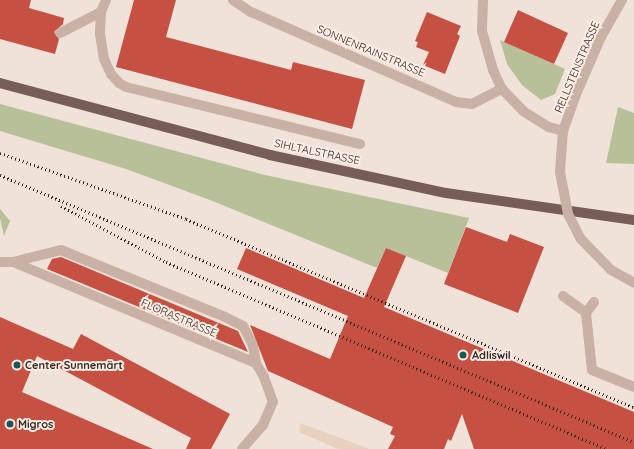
<!DOCTYPE html>
<meta charset="utf-8">
<style>
body{margin:0}
#map{position:relative;width:634px;height:449px;overflow:hidden;background:#f1e2d9;font-family:Quicksand,sans-serif}
div>[style]{position:absolute}
[style*='--x']{left:calc(var(--x)*1px);top:calc(var(--y)*1px);width:calc(var(--w)*1px);rotate:calc(var(--a)*1deg)}
.green>*{inset:0;background:#b8c099}
.plaza>*{inset:0;background:#e9d1c0}
.building>*{inset:0;background:#c65042}
.lane>*{height:10px;margin:-5px;padding:0 5px;transform-origin:5px;border-radius:5px;background:#c9b1a5}
.street>*{height:10px;margin:-5px;padding:0 5px;transform-origin:5px;border-radius:5px;background:#c9b1a5}
.primary>*{height:10px;margin:-5px;padding:0 5px;transform-origin:5px;border-radius:5px;background:#775d57}
.rail>*{height:3px;margin-top:-1.5px;transform-origin:0;background:repeating-linear-gradient(90deg,#352926 0 1px,transparent 0 4px)}
.street-bridge>*{height:10px;margin:-5px;padding:0 5px;transform-origin:5px;border-radius:5px;background:#c9b1a5}
.dots>*{width:11px;height:11px;translate:-50% -50%;box-sizing:border-box;border:2px solid #f9ede5;border-radius:50%}
span{translate:-50% -50%;white-space:nowrap;text-align:center;line-height:1.15;-webkit-text-stroke:4px #f9ede5;paint-order:stroke}
.street-label{font-size:11px;color:#352926}
.poi-label{font-size:11px;color:#352926;font-weight:700}
.left{translate:0 -50%;text-align:left}
</style>
<div id="map">
<div class="green">
<div style="clip-path:polygon(500px 40px,565px 69px,555px 94px,541px 100px,522px 85px,507px 64px)"></div>
<div style="clip-path:polygon(0 104px,265px 175px,469px 218px,448px 273px,386px 248px,377px 268px,210px 200px,126px 169px,0 131px)"></div>
<div style="clip-path:polygon(618px 107px,634px 113px,634px 164px,606px 163px)"></div>
<div style="clip-path:polygon(0 209px,10px 221px,4px 236px,0 218px)"></div>
</div>
<div class="plaza">
<div style="clip-path:polygon(300px 423px,370px 449px,338px 449px,299px 432px)"></div>
</div>
<div class="building">
<div style="clip-path:polygon(0 0,31px 0,29px 8px,64px 18px,63px 24px,54px 32px,59px 39px,55px 54px,0 39px)"></div>
<div style="clip-path:polygon(134px 0,176px 0,166px 37px,291px 70px,293px 62px,365px 80px,352px 129px,116px 67px)"></div>
<div style="clip-path:polygon(518px 10px,568px 33px,554px 64px,504px 42px)"></div>
<div style="clip-path:polygon(427px 12px,461px 26px,457px 34px,460px 36px,445px 74px,423px 65px,429px 52px,416px 47px,418px 42px,415px 41px)"></div>
<div style="clip-path:polygon(466px 227px,507px 242px,510px 234px,544px 247px,518px 313px,444px 284px)"></div>
<div style="clip-path:polygon(246px 248px,364px 298px,386px 248px,406px 256px,384px 307px,634px 412px,634px 449px,474px 449px,462px 414px,451px 441px,448px 439px,444px 449px,388px 449px,395px 436px,390px 434px,393px 427px,268px 371px,250px 325px,330px 359px,348px 316px,237px 269px)"></div>
<div style="clip-path:polygon(61px 257px,238px 331px,248px 352px,47px 269px,52px 259px)"></div>
<div style="clip-path:polygon(0 317px,73px 349px,81px 334px,230px 414px,211px 449px,186px 449px,191px 438px,37px 356px,22px 392px,153px 449px,0 449px)"></div>
</div>
<div class="lane">
<div style="--x:106;--y:0;--w:13;--a:113"></div>
<div style="--x:101;--y:12;--w:22;--a:93"></div>
<div style="--x:100;--y:34;--w:25;--a:81"></div>
<div style="--x:104;--y:59;--w:17;--a:65"></div>
<div style="--x:111;--y:74;--w:12;--a:48"></div>
<div style="--x:119;--y:83;--w:8;--a:30"></div>
<div style="--x:126;--y:87;--w:241;--a:13.7"></div>
<div style="--x:60;--y:33;--w:46;--a:-27.1"></div>
<div style="--x:13;--y:262;--w:49;--a:-14"></div>
<div style="--x:61;--y:250;--w:177;--a:22.2"></div>
<div style="--x:225;--y:317;--w:20;--a:27"></div>
<div style="--x:243;--y:326;--w:22;--a:63"></div>
<div style="--x:253;--y:346;--w:17;--a:80"></div>
<div style="--x:13;--y:262;--w:263;--a:22.6"></div>
<div style="--x:563;--y:296;--w:29;--a:36"></div>
<div style="--x:594;--y:302;--w:14;--a:126"></div>
<div style="--x:586;--y:313;--w:57;--a:84"></div>
<div style="--x:592;--y:370;--w:45;--a:22"></div>
</div>
<div class="street">
<div style="--x:233;--y:0;--w:22;--a:34"></div>
<div style="--x:251;--y:12;--w:224;--a:23.7"></div>
<div style="--x:456;--y:102;--w:16;--a:7"></div>
<div style="--x:472;--y:104;--w:34;--a:-27"></div>
<div style="--x:483;--y:0;--w:31;--a:92"></div>
<div style="--x:482;--y:31;--w:41;--a:74.2"></div>
<div style="--x:493;--y:70;--w:21;--a:65"></div>
<div style="--x:502;--y:89;--w:30;--a:46"></div>
<div style="--x:523;--y:111;--w:31;--a:32"></div>
<div style="--x:549;--y:127;--w:15;--a:16"></div>
<div style="--x:560;--y:172;--w:41;--a:-85.8"></div>
<div style="--x:563;--y:131;--w:41;--a:-70.3"></div>
<div style="--x:577;--y:92;--w:60;--a:-66.4"></div>
<div style="--x:601;--y:37;--w:43;--a:-60.4"></div>
<div style="--x:0;--y:262;--w:13;--a:0"></div>
<div style="--x:242;--y:449;--w:32;--a:-49"></div>
<div style="--x:263;--y:425;--w:25;--a:-67"></div>
<div style="--x:273;--y:402;--w:27;--a:-110"></div>
<div style="--x:264;--y:377;--w:16;--a:-120"></div>
</div>
<div class="primary">
<div style="--x:0;--y:83;--w:279;--a:14.9"></div>
<div style="--x:270;--y:155;--w:180;--a:12.2"></div>
<div style="--x:446;--y:193;--w:190;--a:8.2"></div>
</div>
<div class="rail">
<div style="--x:0;--y:153;--w:197;--a:19.5"></div>
<div style="--x:186;--y:219;--w:486;--a:22.8"></div>
<div style="--x:0;--y:175;--w:688;--a:22.84"></div>
<div style="--x:61;--y:206;--w:119;--a:28.1"></div>
<div style="--x:166;--y:262;--w:479;--a:23"></div>
</div>
<div class="street-bridge">
<div style="--x:560;--y:172;--w:43;--a:79.2"></div>
<div style="--x:568;--y:214;--w:28;--a:63"></div>
<div style="--x:581;--y:239;--w:43;--a:45.9"></div>
<div style="--x:611;--y:270;--w:26;--a:29"></div>
</div>
<div class="dots">
<div style="left:463px;top:355px;background:#1c5652"></div>
<div style="left:17px;top:365px;background:#1c5652"></div>
<div style="left:10px;top:424px;background:#1c5652"></div>
</div>
<div class="street-label">
<span style="left:371px;top:51px;rotate:23deg">SONNENRAINSTRASSE</span>
<span style="left:577px;top:67px;rotate:-67deg">RELLSTENSTRASSE</span>
<span style="left:317px;top:152px;rotate:12deg">SIHLTALSTRASSE</span>
<span style="left:179px;top:318px;rotate:23deg">FLORASTRASSE</span>
</div>
<div class="poi-label">
<span class="left" style="left:472px;top:355px">Adliswil</span>
<span class="left" style="left:25px;top:365px">Center Sunnemärt</span>
<span class="left" style="left:18px;top:424px">Migros</span>
</div>
</div>
